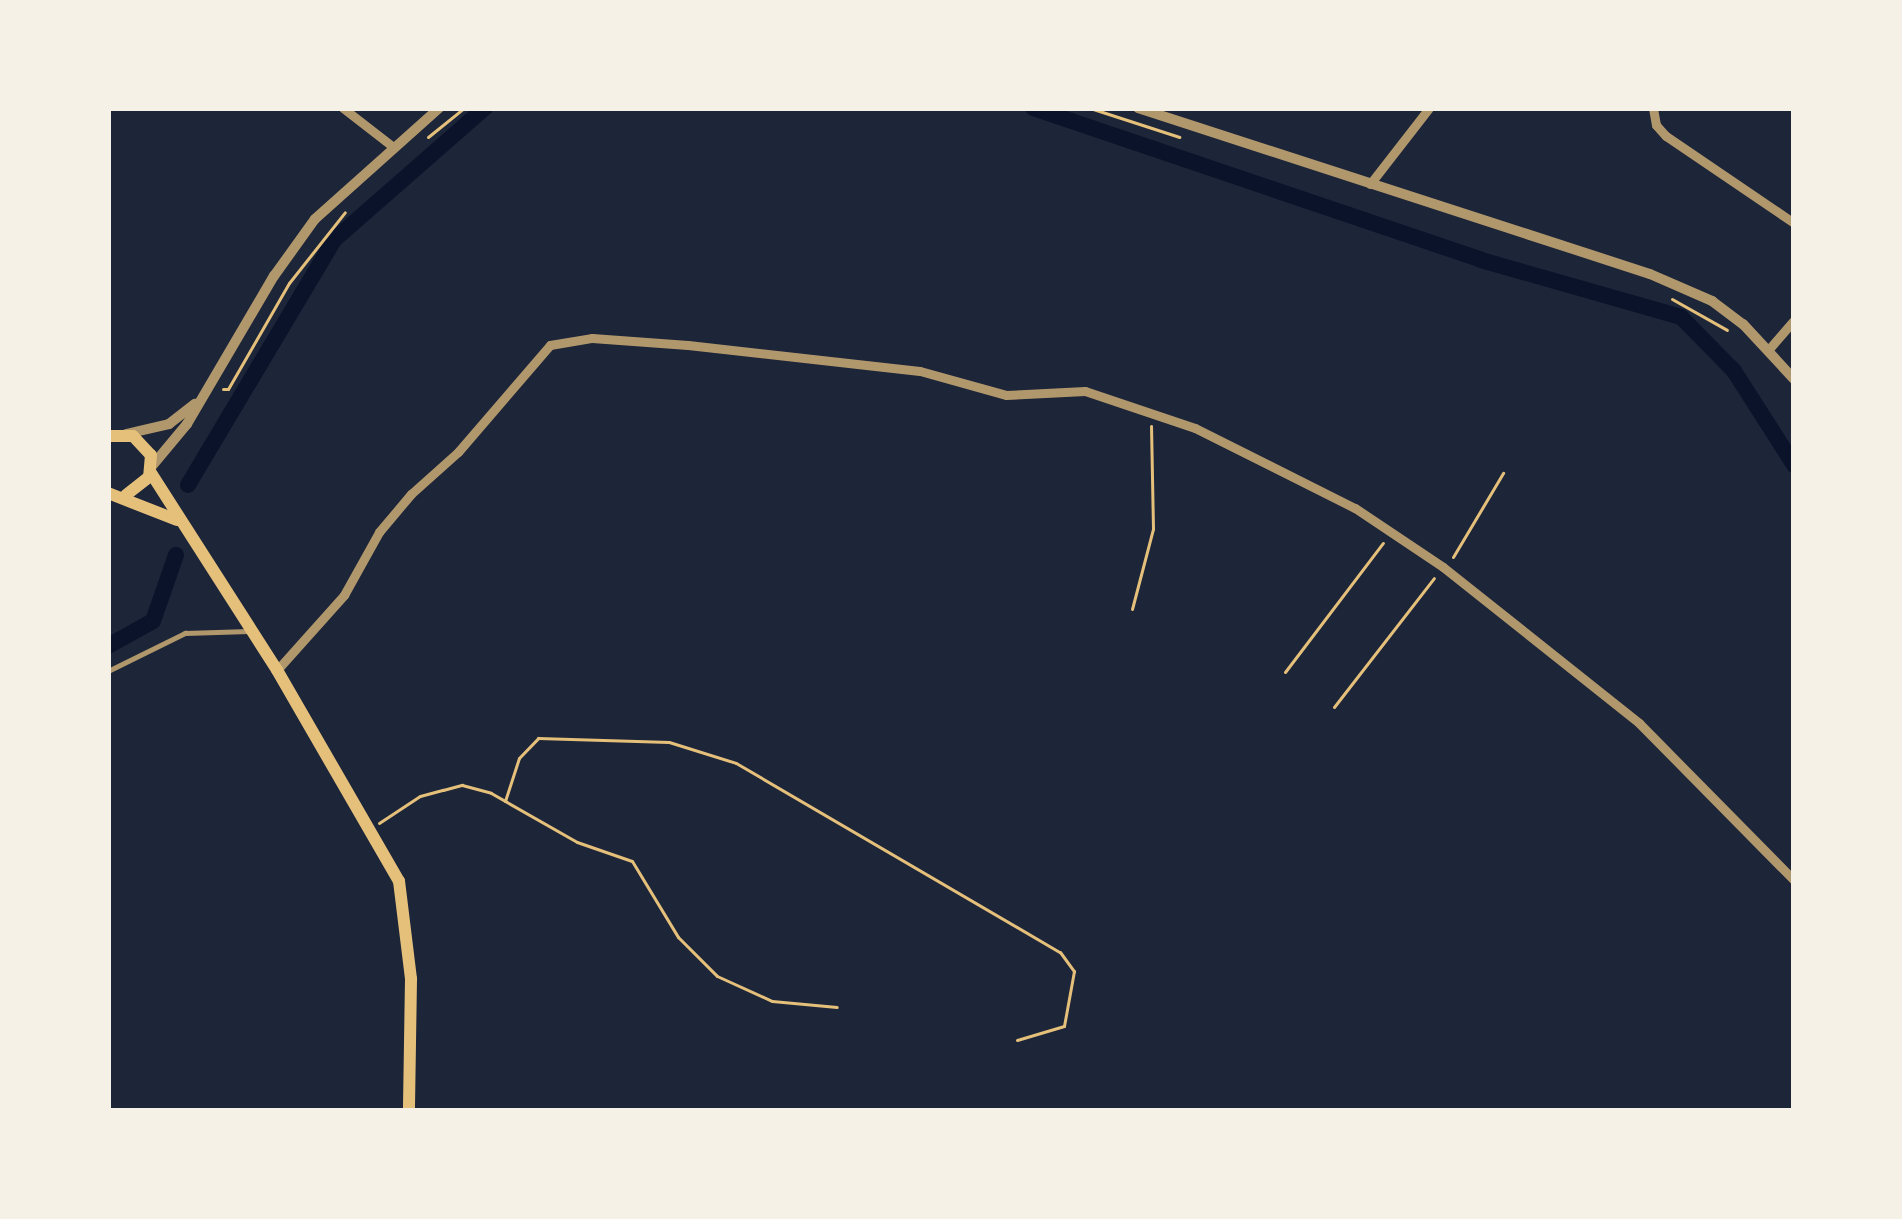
<!DOCTYPE html>
<style>
body{margin:0}
#map{position:relative;width:1902px;height:1219px;overflow:hidden;background:#14213d;font-family:"Playfair Display",serif}
div>[style]{position:absolute}
[style*='--x']{left:calc(var(--x)*1px);top:calc(var(--y)*1px);width:calc(var(--w)*1px);rotate:calc(var(--a)*1deg)}
.green>*{inset:0;background:#1d2539}
.canal>*{height:16px;margin:-8px;padding:0 8px;transform-origin:8px;border-radius:8px;background:#0b132b}
.path>*{height:3px;margin:-1.5px;padding:0 1.5px;transform-origin:1.5px;border-radius:1.5px;background:#e5c07b}
.service>*{height:4.5px;margin:-2.25px;padding:0 2.25px;transform-origin:2.25px;border-radius:2.25px;background:#b1986c}
.minor>*{height:9px;margin:-4.5px;padding:0 4.5px;transform-origin:4.5px;border-radius:4.5px;background:#b1986c}
.tertiary>*{height:10px;margin:-5px;padding:0 5px;transform-origin:5px;border-radius:5px;background:#b1986c}
.secondary>*{height:12px;margin:-6px;padding:0 6px;transform-origin:6px;border-radius:6px;background:#e5c07b}
span{translate:-50% -50%;white-space:nowrap;text-align:center;line-height:1.15;-webkit-text-stroke:9px #f6f1e7;paint-order:stroke}
.frame{position:absolute;inset:0;border:111px solid #f6f1e7;pointer-events:none}
</style>
<div id="map">
<div class="green">
<div style="clip-path:polygon(108px 108px,1794px 108px,1794px 1111px,108px 1111px)"></div>
</div>
<div class="canal">
<div style="--x:1033;--y:108;--w:473;--a:18.7"></div>
<div style="--x:1481;--y:260;--w:208;--a:15.9"></div>
<div style="--x:1681;--y:317;--w:76;--a:45.5"></div>
<div style="--x:1734;--y:371;--w:112;--a:57.4"></div>
<div style="--x:188;--y:485;--w:285;--a:-59.2"></div>
<div style="--x:334;--y:240;--w:201;--a:-41.2"></div>
<div style="--x:108;--y:646;--w:51;--a:-29.1"></div>
<div style="--x:153;--y:621;--w:70;--a:-70.8"></div>
</div>
<div class="path">
<div style="--x:1090;--y:108;--w:94;--a:18"></div>
<div style="--x:428;--y:137;--w:46;--a:-38.9"></div>
<div style="--x:1672;--y:299;--w:63;--a:29.4"></div>
<div style="--x:223;--y:389;--w:5;--a:0"></div>
<div style="--x:228;--y:389;--w:122;--a:-60.1"></div>
<div style="--x:289;--y:283;--w:90;--a:-51.7"></div>
<div style="--x:1453;--y:557;--w:98;--a:-59.2"></div>
<div style="--x:1132;--y:609;--w:83;--a:-75.3"></div>
<div style="--x:1153;--y:529;--w:103;--a:-91.1"></div>
<div style="--x:1285;--y:672;--w:162;--a:-52.8"></div>
<div style="--x:1334;--y:707;--w:163;--a:-52.2"></div>
<div style="--x:505;--y:801;--w:45;--a:-72"></div>
<div style="--x:519;--y:758;--w:28;--a:-46"></div>
<div style="--x:538;--y:738;--w:131;--a:1.7"></div>
<div style="--x:669;--y:742;--w:70;--a:17.4"></div>
<div style="--x:736;--y:763;--w:375;--a:30.3"></div>
<div style="--x:1060;--y:952;--w:24;--a:54"></div>
<div style="--x:1074;--y:971;--w:56;--a:100.3"></div>
<div style="--x:1064;--y:1026;--w:49;--a:163.4"></div>
<div style="--x:379;--y:823;--w:49;--a:-33.4"></div>
<div style="--x:420;--y:796;--w:24;--a:-15"></div>
<div style="--x:443;--y:790;--w:20;--a:-15"></div>
<div style="--x:462;--y:785;--w:30;--a:15"></div>
<div style="--x:491;--y:793;--w:99;--a:29.7"></div>
<div style="--x:577;--y:842;--w:58;--a:19.1"></div>
<div style="--x:632;--y:861;--w:89;--a:58.8"></div>
<div style="--x:678;--y:937;--w:55;--a:45"></div>
<div style="--x:717;--y:976;--w:60;--a:24.4"></div>
<div style="--x:772;--y:1001;--w:65;--a:5.3"></div>
</div>
<div class="service">
<div style="--x:108;--y:671;--w:86;--a:-26.3"></div>
<div style="--x:185;--y:633;--w:64;--a:-1.8"></div>
</div>
<div class="minor">
<div style="--x:343;--y:108;--w:62;--a:37.8"></div>
<div style="--x:1653;--y:108;--w:17;--a:80"></div>
<div style="--x:1656;--y:125;--w:15;--a:48"></div>
<div style="--x:1666;--y:136;--w:155;--a:34.2"></div>
<div style="--x:1370;--y:184;--w:96;--a:-52.2"></div>
<div style="--x:1769;--y:349;--w:38;--a:-49"></div>
<div style="--x:277;--y:670;--w:101;--a:-48.2"></div>
<div style="--x:344;--y:595;--w:72;--a:-60.9"></div>
<div style="--x:379;--y:532;--w:50;--a:-49.9"></div>
<div style="--x:411;--y:494;--w:63;--a:-41.8"></div>
<div style="--x:458;--y:452;--w:141;--a:-49.3"></div>
<div style="--x:550;--y:345;--w:43;--a:-9.5"></div>
<div style="--x:592;--y:338;--w:96;--a:4.2"></div>
<div style="--x:688;--y:345;--w:233;--a:6.4"></div>
<div style="--x:920;--y:371;--w:89;--a:15.6"></div>
<div style="--x:1006;--y:395;--w:79;--a:-2.9"></div>
<div style="--x:1085;--y:391;--w:116;--a:18.6"></div>
<div style="--x:1195;--y:428;--w:179;--a:26.6"></div>
<div style="--x:1355;--y:508;--w:106;--a:33.8"></div>
<div style="--x:1443;--y:567;--w:251;--a:38.5"></div>
<div style="--x:1639;--y:723;--w:221;--a:45.4"></div>
</div>
<div class="tertiary">
<div style="--x:1138;--y:108;--w:538;--a:17.96"></div>
<div style="--x:1650;--y:274;--w:68;--a:23.5"></div>
<div style="--x:1712;--y:301;--w:39;--a:37"></div>
<div style="--x:1743;--y:324;--w:75;--a:47.2"></div>
<div style="--x:126;--y:434;--w:44;--a:-13.1"></div>
<div style="--x:169;--y:424;--w:33;--a:-38"></div>
<div style="--x:152;--y:466;--w:55;--a:-50.2"></div>
<div style="--x:187;--y:424;--w:172;--a:-59.6"></div>
<div style="--x:274;--y:276;--w:70;--a:-54.3"></div>
<div style="--x:315;--y:219;--w:166;--a:-41.8"></div>
</div>
<div class="secondary">
<div style="--x:108;--y:436;--w:25;--a:0"></div>
<div style="--x:133;--y:436;--w:26;--a:47"></div>
<div style="--x:151;--y:455;--w:22;--a:95"></div>
<div style="--x:149;--y:477;--w:29;--a:142"></div>
<div style="--x:151;--y:473;--w:234;--a:57.4"></div>
<div style="--x:277;--y:670;--w:244;--a:60"></div>
<div style="--x:399;--y:881;--w:99;--a:83"></div>
<div style="--x:411;--y:979;--w:132;--a:90.9"></div>
<div style="--x:108;--y:493;--w:74;--a:21.4"></div>
</div>
<div class="frame"></div>
</div>
